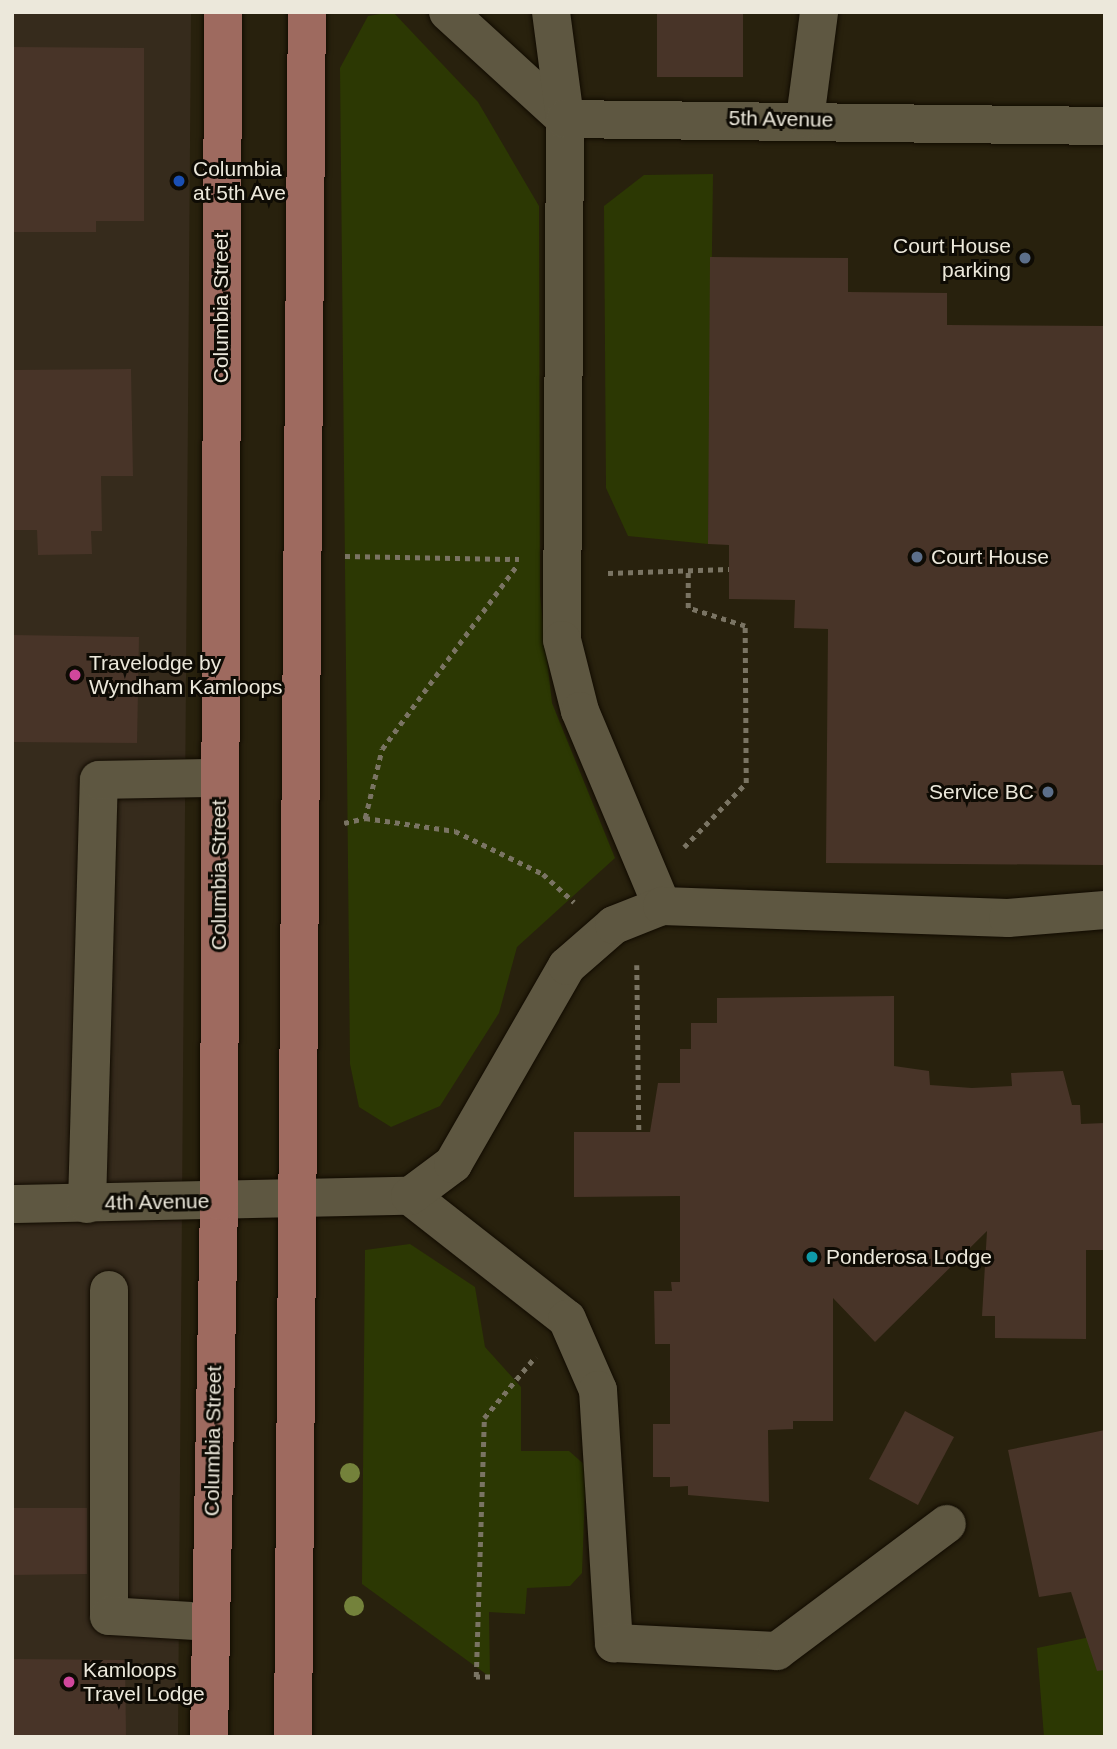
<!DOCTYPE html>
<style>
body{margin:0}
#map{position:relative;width:1117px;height:1749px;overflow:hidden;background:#28210d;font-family:Helvetica,sans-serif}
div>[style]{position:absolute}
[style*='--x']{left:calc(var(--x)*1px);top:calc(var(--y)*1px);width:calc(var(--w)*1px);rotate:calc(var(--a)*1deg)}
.commercial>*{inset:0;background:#362b1c}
.green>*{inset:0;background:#2c3803}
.building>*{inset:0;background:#483428}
.path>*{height:4.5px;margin-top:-2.25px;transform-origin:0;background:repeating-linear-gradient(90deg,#7a7463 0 5px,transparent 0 10px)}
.roads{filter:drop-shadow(0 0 2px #110b00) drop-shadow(0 0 2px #110b00)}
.minor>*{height:38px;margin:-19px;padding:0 19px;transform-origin:19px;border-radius:19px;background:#5e5741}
.major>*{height:38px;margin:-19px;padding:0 19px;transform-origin:19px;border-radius:19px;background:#9e6a5f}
.trees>*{width:20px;height:20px;margin:-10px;border-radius:50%;background:#74823b}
.dots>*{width:19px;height:19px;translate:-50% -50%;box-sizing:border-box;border:4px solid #0e0b04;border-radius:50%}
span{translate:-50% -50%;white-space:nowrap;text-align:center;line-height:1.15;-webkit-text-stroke:6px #0e0b04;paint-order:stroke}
.street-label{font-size:21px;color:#ece8db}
.poi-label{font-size:21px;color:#ece8db}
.left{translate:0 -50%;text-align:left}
.right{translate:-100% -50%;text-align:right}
.frame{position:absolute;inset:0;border:14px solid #ece8db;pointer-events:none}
</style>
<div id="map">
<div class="commercial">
<div style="clip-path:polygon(12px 12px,191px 12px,178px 1737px,12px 1737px)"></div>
</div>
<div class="green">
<div style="clip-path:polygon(393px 12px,478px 102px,539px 206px,540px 595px,552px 703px,615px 858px,517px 947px,499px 1013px,440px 1106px,391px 1127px,359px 1107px,350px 1064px,340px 68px,368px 16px)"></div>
<div style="clip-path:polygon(713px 174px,708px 544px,628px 536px,606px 488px,604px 206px,644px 175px)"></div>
<div style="clip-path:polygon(410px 1244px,475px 1287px,485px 1347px,521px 1387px,521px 1451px,569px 1451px,586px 1466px,582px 1573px,570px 1586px,527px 1588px,525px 1614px,489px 1612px,490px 1677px,362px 1584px,365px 1250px)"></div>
<div style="clip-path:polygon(1105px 1634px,1105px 1737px,1044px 1737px,1037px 1648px)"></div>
</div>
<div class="building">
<div style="clip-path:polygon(657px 12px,743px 12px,743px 77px,657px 77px)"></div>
<div style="clip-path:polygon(12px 47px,144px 48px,144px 221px,96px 221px,96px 232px,12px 232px)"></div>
<div style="clip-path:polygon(710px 257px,848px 258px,848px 292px,947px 293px,947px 325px,1105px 326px,1105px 865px,826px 863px,828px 629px,794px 628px,795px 600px,729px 599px,729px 545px,708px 544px)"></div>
<div style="clip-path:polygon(131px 369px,133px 476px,101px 476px,102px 531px,91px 531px,92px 554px,38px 555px,37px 530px,12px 530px,12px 370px)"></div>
<div style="clip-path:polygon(12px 635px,139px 637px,137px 743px,12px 742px)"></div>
<div style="clip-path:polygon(894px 996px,894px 1066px,929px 1071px,930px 1085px,972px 1088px,1012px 1086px,1011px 1073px,1063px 1071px,1072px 1105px,1080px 1105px,1081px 1124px,1105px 1123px,1105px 1250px,1086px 1250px,1086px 1339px,995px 1338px,995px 1316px,982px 1316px,987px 1231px,875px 1342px,833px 1298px,833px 1421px,793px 1421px,793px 1429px,768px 1430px,769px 1502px,688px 1495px,688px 1486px,670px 1487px,670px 1477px,653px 1477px,653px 1424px,670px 1424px,670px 1344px,655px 1344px,654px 1291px,672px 1291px,671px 1282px,680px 1282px,680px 1196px,574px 1197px,574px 1132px,650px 1132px,658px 1083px,680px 1083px,680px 1049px,691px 1049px,691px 1023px,717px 1023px,717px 998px)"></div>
<div style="clip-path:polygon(905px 1411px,954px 1437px,918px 1505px,869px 1479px)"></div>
<div style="clip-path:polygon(1105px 1430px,1105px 1670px,1097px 1671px,1071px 1592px,1039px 1597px,1008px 1450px)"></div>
<div style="clip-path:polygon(12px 1508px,87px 1508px,87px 1574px,12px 1575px)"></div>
<div style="clip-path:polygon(12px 1659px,125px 1660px,126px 1737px,12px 1737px)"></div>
</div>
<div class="path">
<div style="--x:345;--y:556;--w:174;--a:1"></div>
<div style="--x:608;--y:573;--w:121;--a:-1.9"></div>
<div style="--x:365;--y:818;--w:91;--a:8.2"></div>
<div style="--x:455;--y:831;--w:98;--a:26"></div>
<div style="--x:543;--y:874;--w:42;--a:42.1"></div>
<div style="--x:344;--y:823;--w:22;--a:-13"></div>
<div style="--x:365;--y:818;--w:71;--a:-76.2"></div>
<div style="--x:382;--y:749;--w:228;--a:-53.7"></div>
<div style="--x:684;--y:847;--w:89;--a:-45.9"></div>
<div style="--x:746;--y:783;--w:157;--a:-90.4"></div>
<div style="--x:745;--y:626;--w:60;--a:-162.5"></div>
<div style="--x:688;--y:608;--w:37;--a:-90"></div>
<div style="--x:637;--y:965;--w:167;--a:89.3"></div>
<div style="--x:490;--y:1677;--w:14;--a:180"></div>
<div style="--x:476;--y:1677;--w:259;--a:-88.2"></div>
<div style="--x:484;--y:1418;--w:80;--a:-50.1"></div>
</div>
<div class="roads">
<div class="minor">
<div style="--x:448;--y:12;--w:159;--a:42.4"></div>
<div style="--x:551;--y:12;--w:108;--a:82.5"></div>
<div style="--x:565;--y:119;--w:521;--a:90.33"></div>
<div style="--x:562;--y:640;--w:73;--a:75.8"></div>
<div style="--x:580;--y:711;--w:212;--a:67.2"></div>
<div style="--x:565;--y:119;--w:540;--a:0.74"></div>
<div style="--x:805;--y:119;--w:108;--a:-82.5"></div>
<div style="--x:410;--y:1196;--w:199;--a:38.1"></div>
<div style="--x:567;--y:1319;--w:77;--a:66.4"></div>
<div style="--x:598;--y:1390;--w:254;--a:86.4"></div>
<div style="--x:614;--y:1643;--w:163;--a:2.8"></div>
<div style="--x:777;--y:1651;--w:212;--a:-36.8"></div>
<div style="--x:12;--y:1204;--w:398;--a:-1.2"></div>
<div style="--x:410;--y:1196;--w:54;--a:-36.7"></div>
<div style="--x:453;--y:1164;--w:228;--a:-60.1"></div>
<div style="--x:567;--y:966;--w:62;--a:-41.1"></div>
<div style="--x:614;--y:925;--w:52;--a:-21.6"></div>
<div style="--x:662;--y:906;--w:346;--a:2"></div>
<div style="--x:1008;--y:918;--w:97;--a:-4.7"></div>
<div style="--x:87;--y:1204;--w:424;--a:-88.4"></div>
<div style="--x:99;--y:780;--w:120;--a:-1"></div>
<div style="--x:109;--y:1290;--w:326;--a:90"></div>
<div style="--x:109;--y:1616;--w:101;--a:3.4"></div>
</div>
<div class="major">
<div style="--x:209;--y:1737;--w:536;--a:-88.93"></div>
<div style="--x:219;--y:1201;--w:1189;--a:-89.81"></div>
<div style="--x:293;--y:1737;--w:1725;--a:-89.54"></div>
</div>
</div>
<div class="trees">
<div style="left:350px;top:1473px"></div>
<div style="left:354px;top:1606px"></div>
</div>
<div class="dots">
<div style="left:179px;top:181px;background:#1a4fb4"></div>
<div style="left:1025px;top:258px;background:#5c6f8a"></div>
<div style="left:917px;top:557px;background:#5c6f8a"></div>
<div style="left:75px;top:675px;background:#d1479c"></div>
<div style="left:1048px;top:792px;background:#5c6f8a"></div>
<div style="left:812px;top:1257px;background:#0f9aa8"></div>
<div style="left:69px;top:1682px;background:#d1479c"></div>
</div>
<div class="street-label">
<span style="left:781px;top:119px;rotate:1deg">5th Avenue</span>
<span style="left:221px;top:308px;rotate:-90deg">Columbia Street</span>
<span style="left:219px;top:875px;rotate:-90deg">Columbia Street</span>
<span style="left:157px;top:1202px;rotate:-1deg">4th Avenue</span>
<span style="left:213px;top:1441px;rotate:-89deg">Columbia Street</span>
</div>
<div class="poi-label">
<span class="left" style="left:193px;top:181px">Columbia<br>at 5th Ave</span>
<span class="right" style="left:1011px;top:258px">Court House<br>parking</span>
<span class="left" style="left:931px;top:557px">Court House</span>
<span class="left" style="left:89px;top:675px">Travelodge by<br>Wyndham Kamloops</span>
<span class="right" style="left:1034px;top:792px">Service BC</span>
<span class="left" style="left:826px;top:1257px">Ponderosa Lodge</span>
<span class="left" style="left:83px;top:1682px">Kamloops<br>Travel Lodge</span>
</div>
<div class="frame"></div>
</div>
